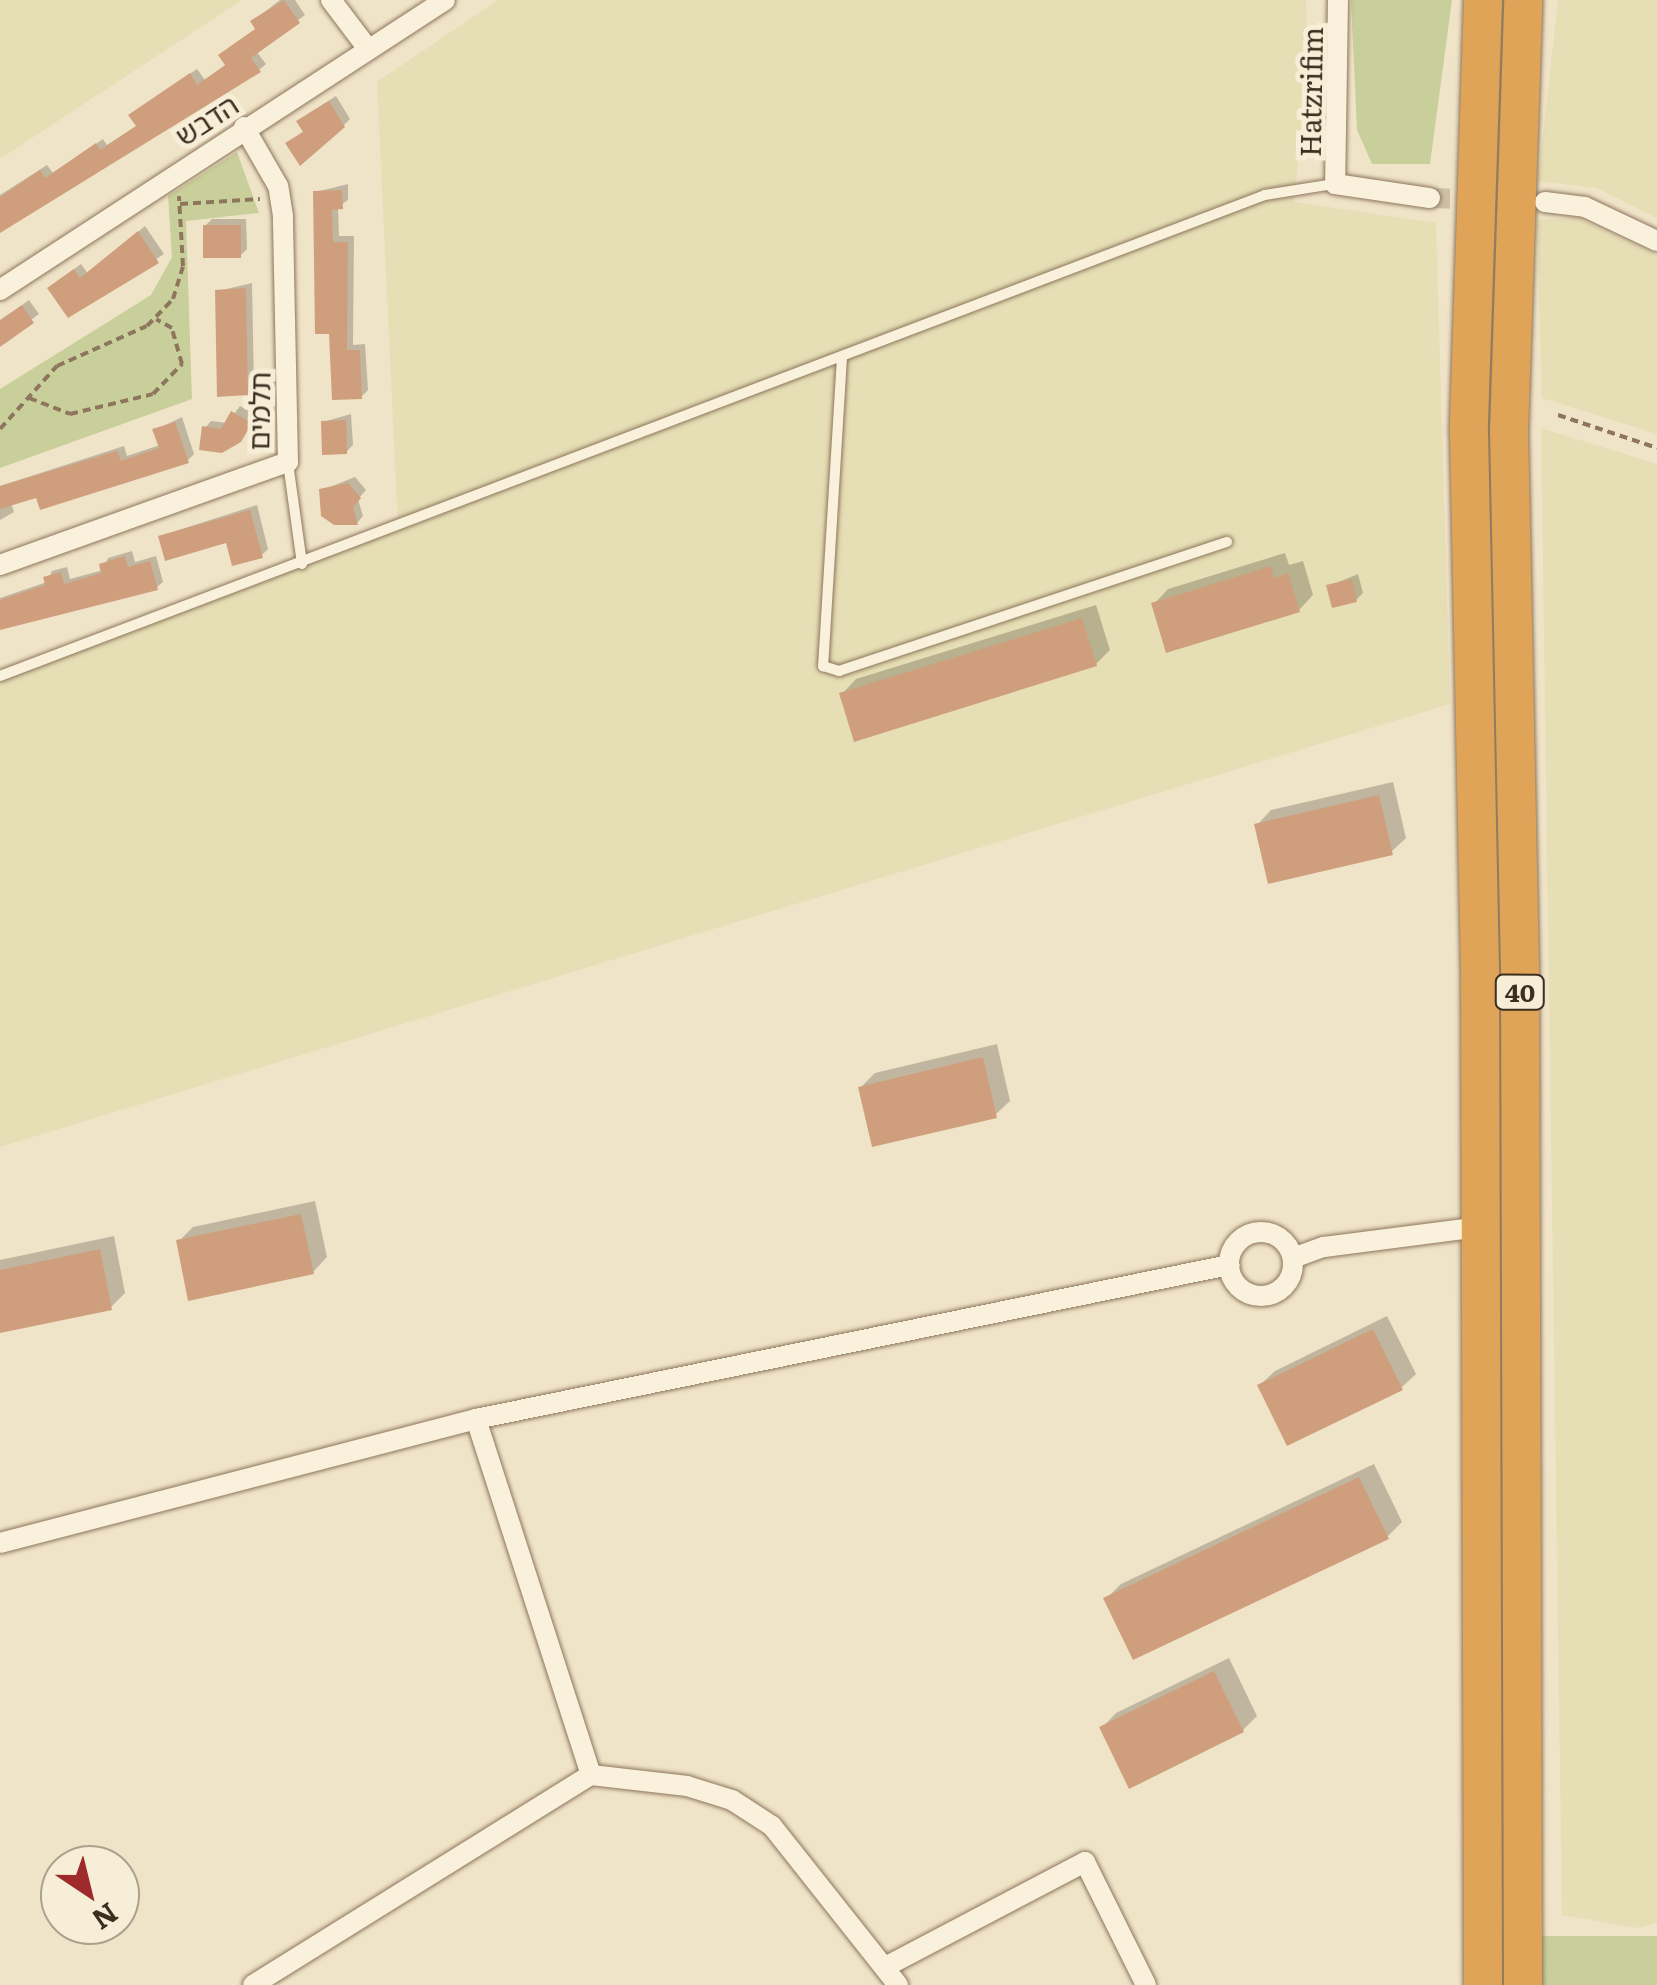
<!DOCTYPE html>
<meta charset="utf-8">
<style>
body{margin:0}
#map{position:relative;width:1657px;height:1985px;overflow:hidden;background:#f0e4c8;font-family:Literata,"Noto Sans Hebrew",serif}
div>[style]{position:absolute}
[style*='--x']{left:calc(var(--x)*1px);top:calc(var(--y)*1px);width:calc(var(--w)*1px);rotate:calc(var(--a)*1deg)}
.farmland>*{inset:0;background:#e6deb5}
.green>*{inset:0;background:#c9cf9b}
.shadow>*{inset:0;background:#0003}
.building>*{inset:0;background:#cf9f7d}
.street-tunnel>*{height:20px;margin-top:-10px;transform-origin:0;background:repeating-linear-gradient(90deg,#ccc0a6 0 20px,transparent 0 30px)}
.path>*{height:4px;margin-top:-2px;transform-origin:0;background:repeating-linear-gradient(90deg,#8d765c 0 8px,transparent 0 13px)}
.roads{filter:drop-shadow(0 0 2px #8d765c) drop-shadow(0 0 2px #8d765c)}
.lane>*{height:10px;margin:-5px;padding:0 5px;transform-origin:5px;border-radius:5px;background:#faf1dc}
.street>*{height:20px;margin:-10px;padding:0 10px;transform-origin:10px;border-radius:10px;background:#faf1dc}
.street>.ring{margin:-10px;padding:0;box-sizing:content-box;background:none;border:20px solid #faf1dc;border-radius:50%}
.highway>*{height:38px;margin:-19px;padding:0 19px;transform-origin:19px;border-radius:19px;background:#e0a458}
span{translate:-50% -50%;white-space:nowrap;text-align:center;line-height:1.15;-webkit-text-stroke:10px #f7eed8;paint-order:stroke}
.shield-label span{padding:2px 8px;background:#f7eed8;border:2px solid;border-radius:8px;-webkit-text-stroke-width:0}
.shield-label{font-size:25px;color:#3d2e20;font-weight:700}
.street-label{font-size:28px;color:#3d2e20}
.north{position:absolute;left:40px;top:1845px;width:100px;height:100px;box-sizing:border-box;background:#f7eed8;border:2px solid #ada18e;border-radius:50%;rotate:145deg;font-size:28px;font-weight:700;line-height:40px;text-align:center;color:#3d2e20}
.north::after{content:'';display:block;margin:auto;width:35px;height:45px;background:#9e2a2b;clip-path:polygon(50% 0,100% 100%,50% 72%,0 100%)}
</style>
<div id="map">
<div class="farmland">
<div style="clip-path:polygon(0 0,242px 0,0 159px)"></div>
<div style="clip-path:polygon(498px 0,1306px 0,1308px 66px,1294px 202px,1436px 223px,1450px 704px,0 1147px,0 675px,398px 527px,377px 82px)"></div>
<div style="clip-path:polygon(1558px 0,1657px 0,1657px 218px,1597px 188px,1538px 181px)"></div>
<div style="clip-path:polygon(1577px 218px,1657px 255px,1657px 434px,1542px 398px,1537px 220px)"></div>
<div style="clip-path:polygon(1541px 428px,1657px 464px,1657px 1923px,1638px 1928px,1562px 1915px)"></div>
</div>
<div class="green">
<div style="clip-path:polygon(1351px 0,1452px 0,1430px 164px,1372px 164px,1357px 130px)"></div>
<div style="clip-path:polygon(237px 152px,259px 213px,186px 221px,192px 399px,0 468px,0 389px,151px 295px,172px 257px,168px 196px)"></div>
<div style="clip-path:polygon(1536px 1936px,1657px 1936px,1657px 1985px,1533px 1985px)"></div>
</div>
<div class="shadow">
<div style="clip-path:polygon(280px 0,295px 0,305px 15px,256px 51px,266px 64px,259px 70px,0 230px,0 195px,47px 165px,53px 173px,103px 139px,107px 145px,138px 125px,138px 109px,197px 69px,205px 80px,228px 64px,258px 28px,253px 21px)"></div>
<div style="clip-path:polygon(336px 96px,350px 119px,343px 126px,288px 143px,305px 130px,306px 115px)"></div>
<div style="clip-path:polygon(348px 184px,348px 200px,338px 207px,339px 236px,354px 236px,353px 345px,365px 344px,368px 390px,361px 397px,331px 331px,316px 192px)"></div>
<div style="clip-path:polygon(212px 219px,246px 219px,247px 249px,240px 256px,205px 226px)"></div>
<div style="clip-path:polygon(145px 226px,164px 254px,68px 315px,56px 282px,81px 264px,88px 274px)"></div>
<div style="clip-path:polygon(252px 283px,254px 386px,247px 393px,218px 291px)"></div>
<div style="clip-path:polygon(29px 300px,39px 314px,1px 343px,0 321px)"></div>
<div style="clip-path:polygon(240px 406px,257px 416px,239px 440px,205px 428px,211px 421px,227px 423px)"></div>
<div style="clip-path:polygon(351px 414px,353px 445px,346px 452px,323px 422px)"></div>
<div style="clip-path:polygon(182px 417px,194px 454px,188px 460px,37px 495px,11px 503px,14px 512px,0 520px,0 486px,124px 446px,127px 456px,160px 445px,155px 430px)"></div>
<div style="clip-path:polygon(355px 477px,366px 490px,358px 499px,363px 516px,357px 523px,322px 490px)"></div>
<div style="clip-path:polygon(257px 505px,268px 549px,261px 556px,227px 539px,160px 536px)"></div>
<div style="clip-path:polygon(132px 551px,135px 562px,156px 556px,163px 582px,156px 588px,0 624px,0 598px,47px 582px,52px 571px,67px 567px,70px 579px,103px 570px,108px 558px)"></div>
<div style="clip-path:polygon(1285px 553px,1289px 565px,1303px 561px,1313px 595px,1299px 610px,1154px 604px,1168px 589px)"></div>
<div style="clip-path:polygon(1358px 574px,1363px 593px,1356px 600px,1329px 586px)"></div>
<div style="clip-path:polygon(1096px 605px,1110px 650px,1096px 664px,842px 694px,856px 679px)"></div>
<div style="clip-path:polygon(1393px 782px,1406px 838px,1391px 852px,1257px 825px,1271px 810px)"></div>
<div style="clip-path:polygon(997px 1044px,1010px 1101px,995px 1115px,861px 1087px,875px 1073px)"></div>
<div style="clip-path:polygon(315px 1201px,327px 1257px,313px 1272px,179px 1241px,193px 1227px)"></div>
<div style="clip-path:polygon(114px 1236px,125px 1293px,111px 1307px,0 1331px,0 1260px)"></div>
<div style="clip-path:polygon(1387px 1316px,1416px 1374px,1401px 1388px,1260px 1385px,1275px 1371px)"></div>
<div style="clip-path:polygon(1374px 1464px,1402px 1522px,1388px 1536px,1106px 1599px,1121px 1584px)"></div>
<div style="clip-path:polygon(1229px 1658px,1257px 1716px,1243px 1730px,1102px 1728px,1116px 1713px)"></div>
</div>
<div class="building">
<div style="clip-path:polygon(284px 0,300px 23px,251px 58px,261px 72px,0 233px,0 197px,40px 170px,45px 178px,96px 143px,100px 150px,136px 126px,128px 115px,190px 73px,197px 85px,225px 65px,218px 55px,255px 29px,250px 21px)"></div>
<div style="clip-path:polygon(329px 101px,345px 127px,300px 166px,285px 143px,303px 132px,296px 121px)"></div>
<div style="clip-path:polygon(342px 190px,343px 209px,332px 210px,333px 242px,348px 242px,347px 350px,360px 350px,362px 399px,332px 400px,329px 334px,315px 334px,313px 191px)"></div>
<div style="clip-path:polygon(203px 225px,241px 225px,241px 258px,203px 258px)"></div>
<div style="clip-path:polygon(138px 231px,159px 263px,68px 318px,47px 288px,74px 269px,80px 278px)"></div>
<div style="clip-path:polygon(246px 288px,248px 395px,217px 397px,215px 290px)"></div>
<div style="clip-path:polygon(22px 305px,34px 323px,0 347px,0 320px)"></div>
<div style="clip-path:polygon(231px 411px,252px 423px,241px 442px,222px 453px,199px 450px,202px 426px,221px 429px)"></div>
<div style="clip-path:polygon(346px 420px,347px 454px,322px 455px,321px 421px)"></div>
<div style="clip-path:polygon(175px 422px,189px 463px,40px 510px,36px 498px,0 509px,0 486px,117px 451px,121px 461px,159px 448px,152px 429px)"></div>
<div style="clip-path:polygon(348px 483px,361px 498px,353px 508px,358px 525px,334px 525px,321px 516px,319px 489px)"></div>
<div style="clip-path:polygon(250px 510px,263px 558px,232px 566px,226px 543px,165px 561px,158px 536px)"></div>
<div style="clip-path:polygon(125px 556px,128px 567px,150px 561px,158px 590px,0 630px,0 600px,45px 585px,43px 577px,61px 572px,64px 584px,101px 573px,99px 564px)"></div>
<div style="clip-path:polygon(1271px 566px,1274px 578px,1288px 573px,1300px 612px,1166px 653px,1151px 603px)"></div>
<div style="clip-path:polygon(1352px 579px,1357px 602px,1332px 608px,1326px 585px)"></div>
<div style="clip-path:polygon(1082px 618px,1097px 666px,854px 742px,839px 693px)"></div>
<div style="clip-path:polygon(1379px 795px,1393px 855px,1268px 884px,1254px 824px)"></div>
<div style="clip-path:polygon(983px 1057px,997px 1118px,872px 1147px,858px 1087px)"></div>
<div style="clip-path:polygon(301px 1214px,314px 1274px,188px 1301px,176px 1240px)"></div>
<div style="clip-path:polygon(100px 1249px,112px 1310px,0 1333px,0 1270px)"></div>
<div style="clip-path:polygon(1373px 1329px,1403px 1390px,1287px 1446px,1257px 1385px)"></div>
<div style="clip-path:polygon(1359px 1477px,1389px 1539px,1133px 1660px,1103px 1598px)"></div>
<div style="clip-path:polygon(1214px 1671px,1244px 1732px,1129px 1789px,1099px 1727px)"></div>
</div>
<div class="street-tunnel">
<div style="--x:1430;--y:198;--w:93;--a:1.8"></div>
</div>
<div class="path">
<div style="--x:180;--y:204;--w:80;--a:-3.6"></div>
<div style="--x:29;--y:398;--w:44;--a:21.3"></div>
<div style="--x:70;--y:414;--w:85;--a:-13.5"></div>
<div style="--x:153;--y:394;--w:42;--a:-46"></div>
<div style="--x:182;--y:364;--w:37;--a:-106"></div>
<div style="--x:172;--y:328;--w:18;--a:-151"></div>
<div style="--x:1558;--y:415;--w:104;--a:18.4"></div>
<div style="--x:0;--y:429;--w:85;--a:-47.9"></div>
<div style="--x:57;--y:366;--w:98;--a:-24"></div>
<div style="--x:147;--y:326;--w:37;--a:-46"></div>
<div style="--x:173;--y:299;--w:34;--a:-73"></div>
<div style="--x:183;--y:266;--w:70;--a:-93.3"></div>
</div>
<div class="roads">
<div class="lane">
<div style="--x:842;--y:357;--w:310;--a:93.5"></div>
<div style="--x:823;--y:666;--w:17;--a:17"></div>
<div style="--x:839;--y:671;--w:409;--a:-18.4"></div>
<div style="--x:288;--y:463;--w:102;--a:82.1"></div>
<div style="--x:0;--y:676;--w:1353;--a:-20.82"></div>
<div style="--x:1265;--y:195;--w:70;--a:-9.1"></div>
</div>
<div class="street">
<div style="--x:331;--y:0;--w:61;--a:52.9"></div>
<div style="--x:1338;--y:0;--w:184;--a:90.9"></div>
<div style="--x:1335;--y:184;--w:96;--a:8.4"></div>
<div style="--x:1545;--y:202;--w:40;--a:7.1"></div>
<div style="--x:1585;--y:207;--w:80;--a:25.3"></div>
<div style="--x:0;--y:290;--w:531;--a:-33.09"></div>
<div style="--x:0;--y:565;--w:306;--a:-19.7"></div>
<div style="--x:288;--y:462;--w:246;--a:-91.2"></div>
<div style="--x:283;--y:216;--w:30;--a:-99"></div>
<div style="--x:278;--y:186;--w:68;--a:-120"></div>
<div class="ring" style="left:1229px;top:1232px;width:44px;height:44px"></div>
<div style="--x:1293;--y:1258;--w:33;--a:-20"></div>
<div style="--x:1324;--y:1247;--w:158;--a:-7.3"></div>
<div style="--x:476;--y:1419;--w:374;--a:72.1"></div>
<div style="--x:0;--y:1543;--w:492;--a:-14.6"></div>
<div style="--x:476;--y:1419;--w:769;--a:-11.56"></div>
<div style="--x:885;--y:1967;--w:226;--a:-27.7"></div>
<div style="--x:1085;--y:1862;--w:137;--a:63.6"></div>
<div style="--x:253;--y:1985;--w:398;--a:-31.9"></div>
<div style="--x:591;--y:1775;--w:97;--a:6.5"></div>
<div style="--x:687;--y:1786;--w:47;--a:17.3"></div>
<div style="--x:732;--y:1800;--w:48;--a:33"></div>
<div style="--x:772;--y:1826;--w:203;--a:51.6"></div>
</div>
<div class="highway">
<div style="--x:1483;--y:0;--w:432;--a:91.9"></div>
<div style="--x:1469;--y:432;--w:537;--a:88.83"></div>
<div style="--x:1480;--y:969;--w:1016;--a:89.83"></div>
<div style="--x:1523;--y:1985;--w:1016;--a:-90.17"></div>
<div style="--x:1520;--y:969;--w:537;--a:-91.17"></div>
<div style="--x:1509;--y:432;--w:432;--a:-88.1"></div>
</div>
</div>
<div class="shield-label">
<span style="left:1520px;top:992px">40</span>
</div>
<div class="street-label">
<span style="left:1310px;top:92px;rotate:-89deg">Hatzrifim</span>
<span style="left:206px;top:119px;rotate:-33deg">הדבש</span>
<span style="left:258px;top:411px;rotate:-89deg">תלמים</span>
</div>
<div class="north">N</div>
</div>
